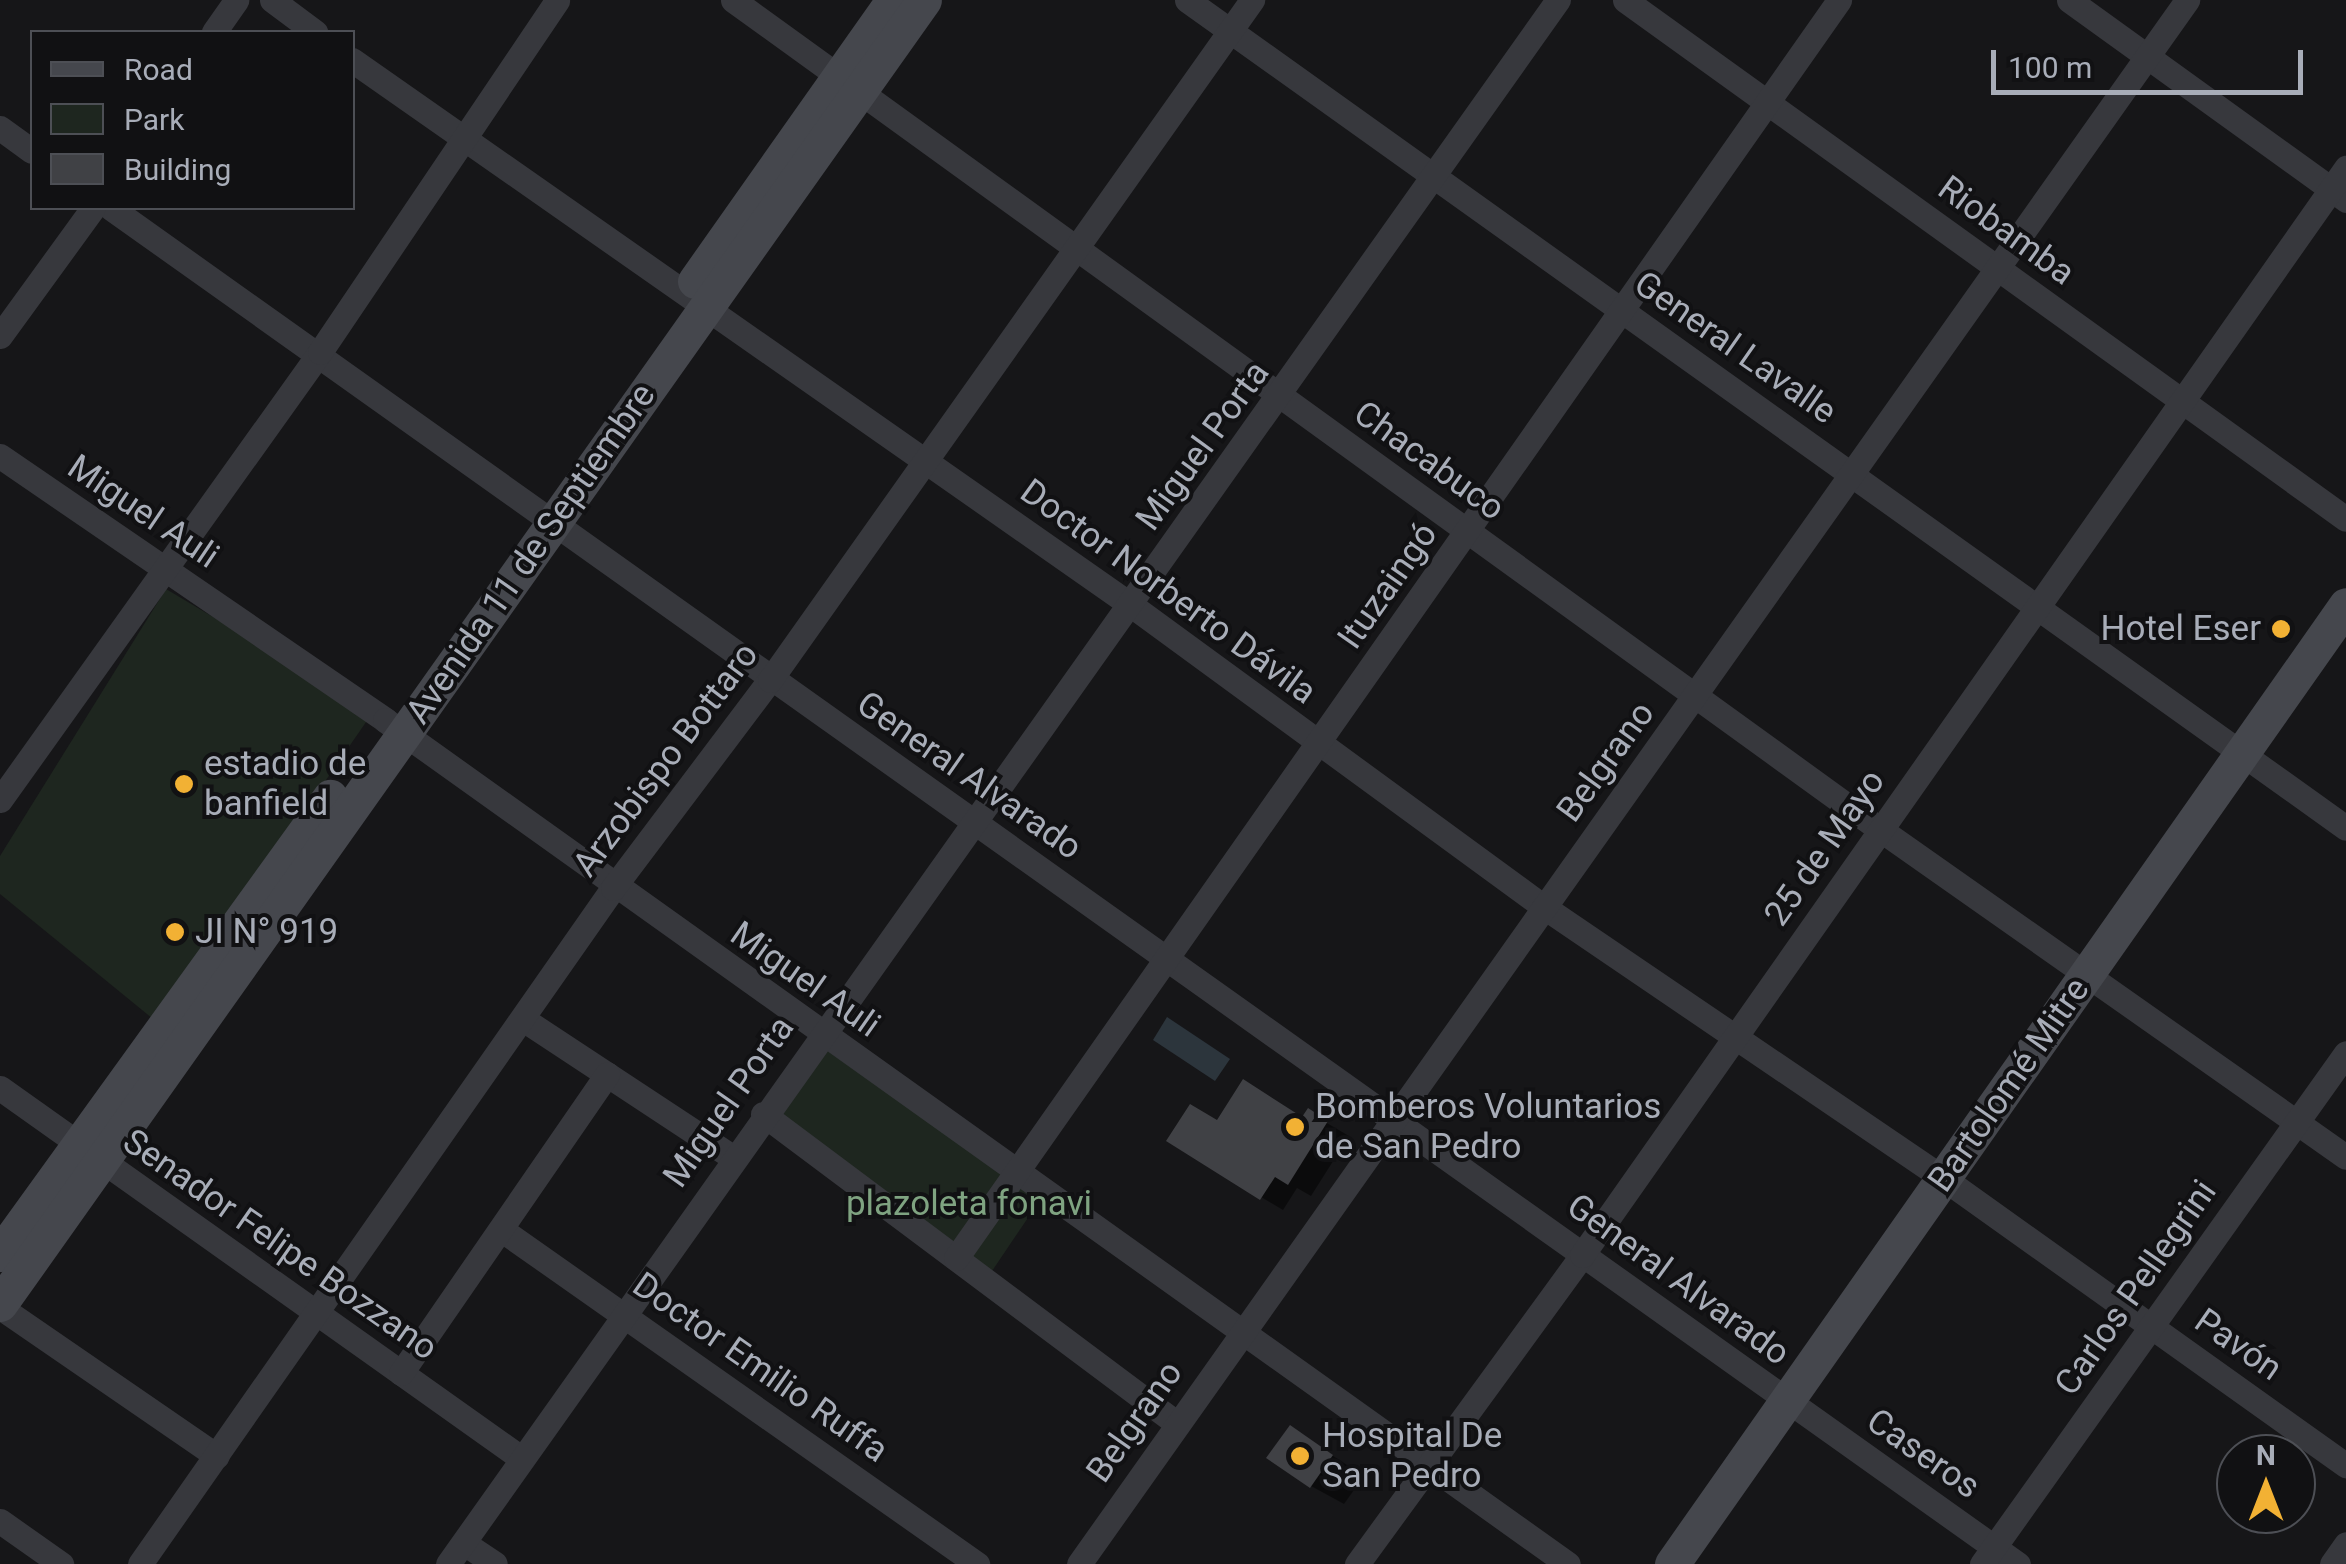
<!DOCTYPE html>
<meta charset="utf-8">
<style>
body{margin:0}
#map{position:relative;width:2346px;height:1564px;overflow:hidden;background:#161618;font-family:Roboto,sans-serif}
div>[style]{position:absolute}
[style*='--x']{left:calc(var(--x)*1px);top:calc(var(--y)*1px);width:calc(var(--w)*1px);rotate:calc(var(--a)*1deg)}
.green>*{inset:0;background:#1e261f}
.water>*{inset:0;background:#2c353c}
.shadow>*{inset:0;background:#0007}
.building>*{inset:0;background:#404145}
.minor>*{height:25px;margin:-12.5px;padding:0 12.5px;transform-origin:12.5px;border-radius:12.5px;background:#37383d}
.secondary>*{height:35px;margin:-17.5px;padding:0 17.5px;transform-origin:17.5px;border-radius:17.5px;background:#45474d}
.dots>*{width:28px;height:28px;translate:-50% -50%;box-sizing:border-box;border:5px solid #111113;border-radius:50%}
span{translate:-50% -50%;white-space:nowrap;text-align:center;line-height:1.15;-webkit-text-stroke:8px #111113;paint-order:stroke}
.street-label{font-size:35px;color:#a8adb8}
.poi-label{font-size:35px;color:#a8adb8}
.right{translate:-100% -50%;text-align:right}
.left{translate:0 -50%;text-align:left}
.park-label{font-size:35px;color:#7fa381}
.legend{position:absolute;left:30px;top:30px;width:325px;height:180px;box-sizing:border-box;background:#111113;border:2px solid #4d4f55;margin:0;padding:12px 18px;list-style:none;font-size:30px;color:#a8adb8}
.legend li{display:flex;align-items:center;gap:20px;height:50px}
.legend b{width:50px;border:2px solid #4d4f55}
.north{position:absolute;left:2216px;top:1434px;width:100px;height:100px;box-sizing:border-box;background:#111113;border:2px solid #4d4f55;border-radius:50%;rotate:0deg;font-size:28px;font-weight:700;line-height:40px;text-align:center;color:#a8adb8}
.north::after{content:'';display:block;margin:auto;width:35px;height:45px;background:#f2b134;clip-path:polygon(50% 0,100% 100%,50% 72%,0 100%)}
.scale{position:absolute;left:1991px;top:50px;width:312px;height:45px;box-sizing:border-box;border:5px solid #a8adb8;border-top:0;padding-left:12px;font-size:30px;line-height:35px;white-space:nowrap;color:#a8adb8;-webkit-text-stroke:8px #111113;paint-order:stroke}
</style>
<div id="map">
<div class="green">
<div style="clip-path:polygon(166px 589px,373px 712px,158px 1023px,0 894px,0 856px)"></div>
<div style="clip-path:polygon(814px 1041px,1040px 1200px,990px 1274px,770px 1115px)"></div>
</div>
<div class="water">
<div style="clip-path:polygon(1167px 1017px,1230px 1059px,1215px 1081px,1153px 1040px)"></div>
</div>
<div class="shadow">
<div style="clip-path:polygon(1308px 1112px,1349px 1136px,1311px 1196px,1297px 1188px,1283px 1210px,1261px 1197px,1218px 1123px,1304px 1119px)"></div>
<div style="clip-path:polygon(1290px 1428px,1364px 1476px,1344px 1504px,1311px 1486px)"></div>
</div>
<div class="building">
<div style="clip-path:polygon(1243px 1079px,1302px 1117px,1308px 1108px,1328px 1121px,1288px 1185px,1275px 1177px,1260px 1200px,1166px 1141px,1190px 1104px,1217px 1120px)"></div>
<div style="clip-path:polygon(1290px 1425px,1333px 1455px,1310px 1488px,1266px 1458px)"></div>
</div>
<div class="minor">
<div style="--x:272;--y:0;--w:54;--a:36.7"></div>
<div style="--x:733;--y:0;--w:1417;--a:35.87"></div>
<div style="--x:1881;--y:830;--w:568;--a:35.12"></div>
<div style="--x:1187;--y:0;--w:1424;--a:35.54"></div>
<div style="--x:1625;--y:0;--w:888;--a:35.75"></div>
<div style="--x:2069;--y:0;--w:342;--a:35.8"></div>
<div style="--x:214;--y:32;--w:39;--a:-55"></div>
<div style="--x:352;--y:60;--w:951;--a:34.98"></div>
<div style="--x:1131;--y:605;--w:512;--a:36.18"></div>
<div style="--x:1544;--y:907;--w:482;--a:34.2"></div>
<div style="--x:1943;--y:1178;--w:495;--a:35.5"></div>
<div style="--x:0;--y:128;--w:39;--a:36"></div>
<div style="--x:111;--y:208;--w:2340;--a:35.42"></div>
<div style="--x:0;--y:336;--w:158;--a:-54"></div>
<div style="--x:0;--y:456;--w:467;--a:34.4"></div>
<div style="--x:385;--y:720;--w:1453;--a:35.51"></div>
<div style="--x:0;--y:800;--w:551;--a:-54.46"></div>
<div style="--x:320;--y:352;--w:424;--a:-56"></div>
<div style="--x:526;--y:1021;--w:247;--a:33.4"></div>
<div style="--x:0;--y:1088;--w:639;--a:35.38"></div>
<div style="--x:763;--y:1114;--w:516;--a:36.8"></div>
<div style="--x:502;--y:1230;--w:581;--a:35.11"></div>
<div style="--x:956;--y:1258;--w:1537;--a:-54.93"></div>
<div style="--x:0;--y:1307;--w:263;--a:34.5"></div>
<div style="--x:401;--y:1373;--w:363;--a:-55.4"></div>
<div style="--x:0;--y:1521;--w:75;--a:35.2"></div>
<div style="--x:464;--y:1543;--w:37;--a:34"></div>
<div style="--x:140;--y:1564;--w:825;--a:-55.02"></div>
<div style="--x:613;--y:888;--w:261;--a:-53"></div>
<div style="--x:770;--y:680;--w:834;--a:-54.67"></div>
<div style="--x:448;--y:1564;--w:1918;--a:-54.64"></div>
<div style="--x:1079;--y:1564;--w:1917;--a:-54.68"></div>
<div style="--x:1357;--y:1564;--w:382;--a:-53.9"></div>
<div style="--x:1582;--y:1255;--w:1329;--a:-54.9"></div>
<div style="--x:1982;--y:1564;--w:627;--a:-54.54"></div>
<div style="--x:2332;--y:1564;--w:24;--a:-55"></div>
</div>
<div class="secondary">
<div style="--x:695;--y:281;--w:344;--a:-54.8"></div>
<div style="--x:0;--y:1254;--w:564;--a:-54.17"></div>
<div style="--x:0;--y:1304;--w:1598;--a:-54.68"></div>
<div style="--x:1672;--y:1564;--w:1172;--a:-54.9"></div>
</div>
<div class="dots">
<div style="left:2281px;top:629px;background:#f2b134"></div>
<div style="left:184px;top:784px;background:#f2b134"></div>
<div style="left:175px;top:932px;background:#f2b134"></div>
<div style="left:1295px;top:1127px;background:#f2b134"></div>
<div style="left:1300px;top:1456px;background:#f2b134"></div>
</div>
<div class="street-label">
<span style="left:2006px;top:231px;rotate:36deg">Riobamba</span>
<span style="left:1735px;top:348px;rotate:35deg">General Lavalle</span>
<span style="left:1203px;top:446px;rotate:-54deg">Miguel Porta</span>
<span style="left:1429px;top:461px;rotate:36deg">Chacabuco</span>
<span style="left:143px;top:512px;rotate:34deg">Miguel Auli</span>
<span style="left:531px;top:554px;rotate:-55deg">Avenida 11 de Septiembre</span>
<span style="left:1388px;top:586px;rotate:-55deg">Ituzaingó</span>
<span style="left:1168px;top:592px;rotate:36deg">Doctor Norberto Dávila</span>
<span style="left:666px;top:760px;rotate:-53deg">Arzobispo Bottaro</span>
<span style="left:1606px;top:762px;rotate:-54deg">Belgrano</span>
<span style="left:969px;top:776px;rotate:35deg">General Alvarado</span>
<span style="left:1825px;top:848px;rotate:-55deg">25 de Mayo</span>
<span style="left:805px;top:980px;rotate:35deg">Miguel Auli</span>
<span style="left:2009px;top:1085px;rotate:-55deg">Bartolomé Mitre</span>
<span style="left:729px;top:1102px;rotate:-55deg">Miguel Porta</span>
<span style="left:280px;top:1245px;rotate:35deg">Senador Felipe Bozzano</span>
<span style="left:1678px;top:1280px;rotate:36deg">General Alvarado</span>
<span style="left:2136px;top:1288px;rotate:-55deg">Carlos Pellegrini</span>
<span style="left:2238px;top:1345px;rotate:35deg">Pavón</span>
<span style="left:760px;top:1368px;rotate:35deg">Doctor Emilio Ruffa</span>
<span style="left:1135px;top:1422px;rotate:-55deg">Belgrano</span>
<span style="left:1923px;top:1454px;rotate:35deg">Caseros</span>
</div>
<div class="poi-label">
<span class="right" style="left:2261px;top:629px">Hotel Eser</span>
<span class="left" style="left:204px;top:784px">estadio de<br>banfield</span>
<span class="left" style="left:195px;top:932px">JI N° 919</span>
<span class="left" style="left:1315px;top:1127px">Bomberos Voluntarios<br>de San Pedro</span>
<span class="left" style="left:1322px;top:1456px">Hospital De<br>San Pedro</span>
</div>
<div class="park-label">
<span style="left:969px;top:1204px">plazoleta fonavi</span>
</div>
<ul class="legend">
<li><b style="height:12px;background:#45474d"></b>Road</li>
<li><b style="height:28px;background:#1e261f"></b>Park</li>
<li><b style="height:28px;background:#404145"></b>Building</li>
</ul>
<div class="north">N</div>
<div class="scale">100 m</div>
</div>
